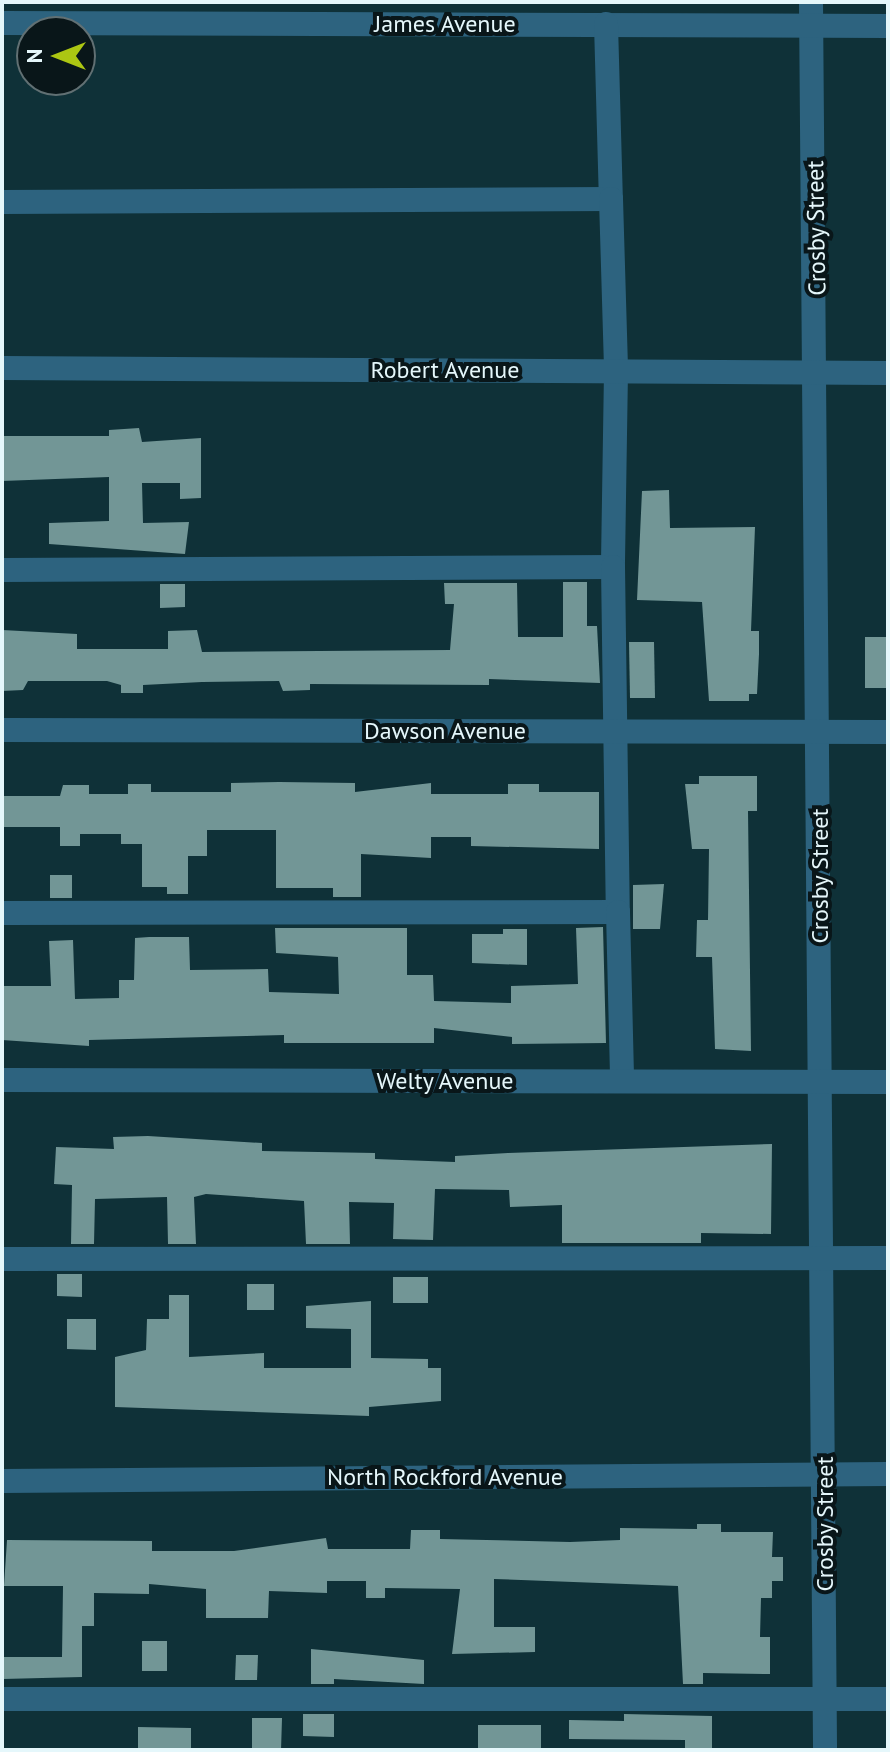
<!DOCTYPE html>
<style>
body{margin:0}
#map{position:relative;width:890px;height:1752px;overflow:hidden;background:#0f3138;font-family:"PT Sans",sans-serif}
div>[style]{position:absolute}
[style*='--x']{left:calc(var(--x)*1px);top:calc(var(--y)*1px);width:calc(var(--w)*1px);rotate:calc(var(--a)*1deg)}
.building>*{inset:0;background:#729696}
.minor>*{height:24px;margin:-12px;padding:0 12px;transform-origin:12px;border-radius:12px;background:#2d637f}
span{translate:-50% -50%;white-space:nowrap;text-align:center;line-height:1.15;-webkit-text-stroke:8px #091619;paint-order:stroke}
.street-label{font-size:24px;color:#e5f7fb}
.frame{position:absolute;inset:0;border:4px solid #e5f7fb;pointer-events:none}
.north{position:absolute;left:16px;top:16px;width:80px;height:80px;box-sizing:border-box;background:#091619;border:2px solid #617073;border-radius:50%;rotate:270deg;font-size:22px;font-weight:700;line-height:32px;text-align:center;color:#e5f7fb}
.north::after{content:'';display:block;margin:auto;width:28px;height:36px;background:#acc613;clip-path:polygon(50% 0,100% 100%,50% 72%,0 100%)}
</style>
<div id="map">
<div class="building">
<div style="clip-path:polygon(139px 428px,142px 442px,201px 438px,201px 498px,180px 499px,180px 483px,142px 483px,143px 523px,189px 522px,185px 554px,49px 544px,49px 523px,109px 521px,109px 477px,2px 481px,2px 436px,109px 436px,109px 430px)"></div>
<div style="clip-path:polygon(669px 490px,670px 528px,755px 527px,751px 631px,759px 631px,759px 654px,757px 694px,749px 694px,749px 701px,709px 701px,702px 602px,637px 600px,642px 491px)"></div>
<div style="clip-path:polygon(563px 582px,587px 582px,587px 626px,597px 626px,600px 683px,489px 679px,489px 685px,310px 684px,310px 690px,283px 691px,279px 681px,202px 682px,143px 685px,143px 693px,121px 693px,121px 685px,107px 681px,28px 681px,23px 690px,2px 691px,2px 630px,77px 634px,77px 649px,168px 649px,168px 631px,197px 630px,202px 652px,450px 650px,454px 604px,445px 604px,444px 583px,517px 583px,518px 637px,563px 637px)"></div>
<div style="clip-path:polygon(160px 584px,185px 584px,185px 607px,160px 608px)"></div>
<div style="clip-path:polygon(865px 637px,888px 637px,888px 688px,865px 688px)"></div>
<div style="clip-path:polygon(629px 642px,654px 642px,655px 698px,630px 698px)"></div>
<div style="clip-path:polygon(699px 776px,757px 776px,757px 811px,748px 811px,751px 1051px,715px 1049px,712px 957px,696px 957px,697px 920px,708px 920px,709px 849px,692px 849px,685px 784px,699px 784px)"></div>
<div style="clip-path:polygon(279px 782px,355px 783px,355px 792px,431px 783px,431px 794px,508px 794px,508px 784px,539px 784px,539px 792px,599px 792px,599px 849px,471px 846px,471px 837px,431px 837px,431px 858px,361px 854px,361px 897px,333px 897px,333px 888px,276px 888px,276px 830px,207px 830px,207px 856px,188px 856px,188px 894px,167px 894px,167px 887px,142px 887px,142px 844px,121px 844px,121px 834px,80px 834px,80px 846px,60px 846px,60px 827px,2px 827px,2px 796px,60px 796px,63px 785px,89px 785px,89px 794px,128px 794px,128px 784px,151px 784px,151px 792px,231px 792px,231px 783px)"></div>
<div style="clip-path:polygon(50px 875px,72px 875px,72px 898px,50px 898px)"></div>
<div style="clip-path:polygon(664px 884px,660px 929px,633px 929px,633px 885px)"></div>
<div style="clip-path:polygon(603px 927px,606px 1043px,512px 1044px,512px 1037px,434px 1028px,434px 1043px,284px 1043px,284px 1035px,89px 1040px,89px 1046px,2px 1040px,2px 986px,51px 986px,49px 941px,73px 940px,75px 999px,119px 998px,119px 980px,134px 980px,135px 938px,149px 937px,189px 937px,190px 970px,268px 969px,269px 992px,339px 994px,338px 957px,276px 953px,275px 928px,407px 928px,407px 975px,433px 975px,434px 1001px,511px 1003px,511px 986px,578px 984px,576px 928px)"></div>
<div style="clip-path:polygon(503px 929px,527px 929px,527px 965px,472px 963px,472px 934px,503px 934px)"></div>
<div style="clip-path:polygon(148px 1136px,262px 1143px,262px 1151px,375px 1153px,375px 1159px,455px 1162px,455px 1156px,508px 1153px,772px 1144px,771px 1234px,701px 1233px,701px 1243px,562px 1243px,562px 1205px,510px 1207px,509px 1190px,435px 1189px,433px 1240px,393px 1239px,394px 1203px,349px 1202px,350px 1244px,306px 1244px,304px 1201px,206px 1194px,194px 1197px,196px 1244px,168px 1244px,167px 1197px,95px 1199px,94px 1244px,71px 1244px,72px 1185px,54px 1184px,56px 1147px,114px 1149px,113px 1137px)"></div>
<div style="clip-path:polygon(57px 1274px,82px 1274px,82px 1297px,57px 1296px)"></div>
<div style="clip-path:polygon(393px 1277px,428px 1277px,428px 1303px,393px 1303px)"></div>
<div style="clip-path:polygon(247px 1284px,274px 1284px,274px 1310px,247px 1310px)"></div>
<div style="clip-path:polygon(169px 1295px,189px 1295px,189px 1357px,264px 1353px,264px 1368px,351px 1368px,351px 1329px,306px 1328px,306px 1306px,371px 1301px,371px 1358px,428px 1359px,428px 1368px,441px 1368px,441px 1401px,369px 1407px,369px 1416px,115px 1407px,115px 1357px,146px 1350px,147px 1319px,169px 1319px)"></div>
<div style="clip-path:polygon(67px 1319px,96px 1319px,96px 1350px,67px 1349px)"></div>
<div style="clip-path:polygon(697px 1524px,721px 1524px,721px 1532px,773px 1532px,772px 1557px,783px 1557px,783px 1581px,772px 1581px,772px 1598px,761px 1598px,760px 1637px,770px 1637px,770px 1674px,703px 1673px,703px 1684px,683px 1684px,678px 1586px,494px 1579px,494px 1627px,535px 1627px,535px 1652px,452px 1654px,460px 1589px,385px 1588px,385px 1598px,366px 1598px,366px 1581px,327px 1581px,327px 1593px,269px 1591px,268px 1618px,206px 1618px,206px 1589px,149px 1584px,149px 1594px,94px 1593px,94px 1626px,82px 1626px,82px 1677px,3px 1679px,3px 1657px,62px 1657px,63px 1586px,4px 1586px,7px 1540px,152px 1541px,152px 1551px,234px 1551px,326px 1538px,328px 1549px,410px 1549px,411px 1530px,440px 1530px,440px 1539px,570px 1542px,620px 1540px,620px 1528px,697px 1529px)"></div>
<div style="clip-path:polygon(142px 1641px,167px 1641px,167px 1671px,142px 1671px)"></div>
<div style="clip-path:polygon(311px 1649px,424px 1660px,424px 1684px,334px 1679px,334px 1684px,311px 1684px)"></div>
<div style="clip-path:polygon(236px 1655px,258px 1655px,257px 1680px,235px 1680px)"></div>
<div style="clip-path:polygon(303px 1714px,334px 1714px,334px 1737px,303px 1736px)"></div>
<div style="clip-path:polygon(624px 1714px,712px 1716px,712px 1750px,685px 1750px,685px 1740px,569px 1739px,569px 1720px,624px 1721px)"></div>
<div style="clip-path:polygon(252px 1718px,282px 1718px,281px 1750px,252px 1750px)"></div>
<div style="clip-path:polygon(478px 1725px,541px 1725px,541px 1750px,478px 1750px)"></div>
<div style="clip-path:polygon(138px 1727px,191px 1728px,191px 1750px,138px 1750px)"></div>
</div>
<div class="minor">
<div style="--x:811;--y:2;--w:1748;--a:89.54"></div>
<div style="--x:2;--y:23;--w:886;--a:0.19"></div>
<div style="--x:606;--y:24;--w:175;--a:88.4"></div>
<div style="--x:2;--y:202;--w:609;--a:-0.28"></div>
<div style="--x:611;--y:199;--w:172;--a:88.3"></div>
<div style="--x:616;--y:371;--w:196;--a:90.9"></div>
<div style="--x:613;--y:567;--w:611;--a:179.72"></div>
<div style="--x:2;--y:368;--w:886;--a:0.32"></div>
<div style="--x:613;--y:567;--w:345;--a:89.2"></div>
<div style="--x:2;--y:730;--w:886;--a:0.13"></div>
<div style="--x:2;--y:913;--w:616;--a:-0.09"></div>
<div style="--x:618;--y:912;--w:169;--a:88.6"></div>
<div style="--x:2;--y:1080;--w:886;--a:0.13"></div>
<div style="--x:2;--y:1259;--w:886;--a:-0.06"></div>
<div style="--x:2;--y:1481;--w:886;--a:-0.45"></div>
<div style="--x:2;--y:1699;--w:886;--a:0"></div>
</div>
<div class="street-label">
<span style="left:445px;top:24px">James Avenue</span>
<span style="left:816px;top:228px;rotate:-91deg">Crosby Street</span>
<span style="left:445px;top:370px">Robert Avenue</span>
<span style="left:445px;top:731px">Dawson Avenue</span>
<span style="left:820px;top:876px;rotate:-90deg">Crosby Street</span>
<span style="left:445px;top:1081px">Welty Avenue</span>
<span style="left:445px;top:1477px">North Rockford Avenue</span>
<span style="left:825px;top:1524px;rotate:-90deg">Crosby Street</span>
</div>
<div class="frame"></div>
<div class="north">N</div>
</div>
